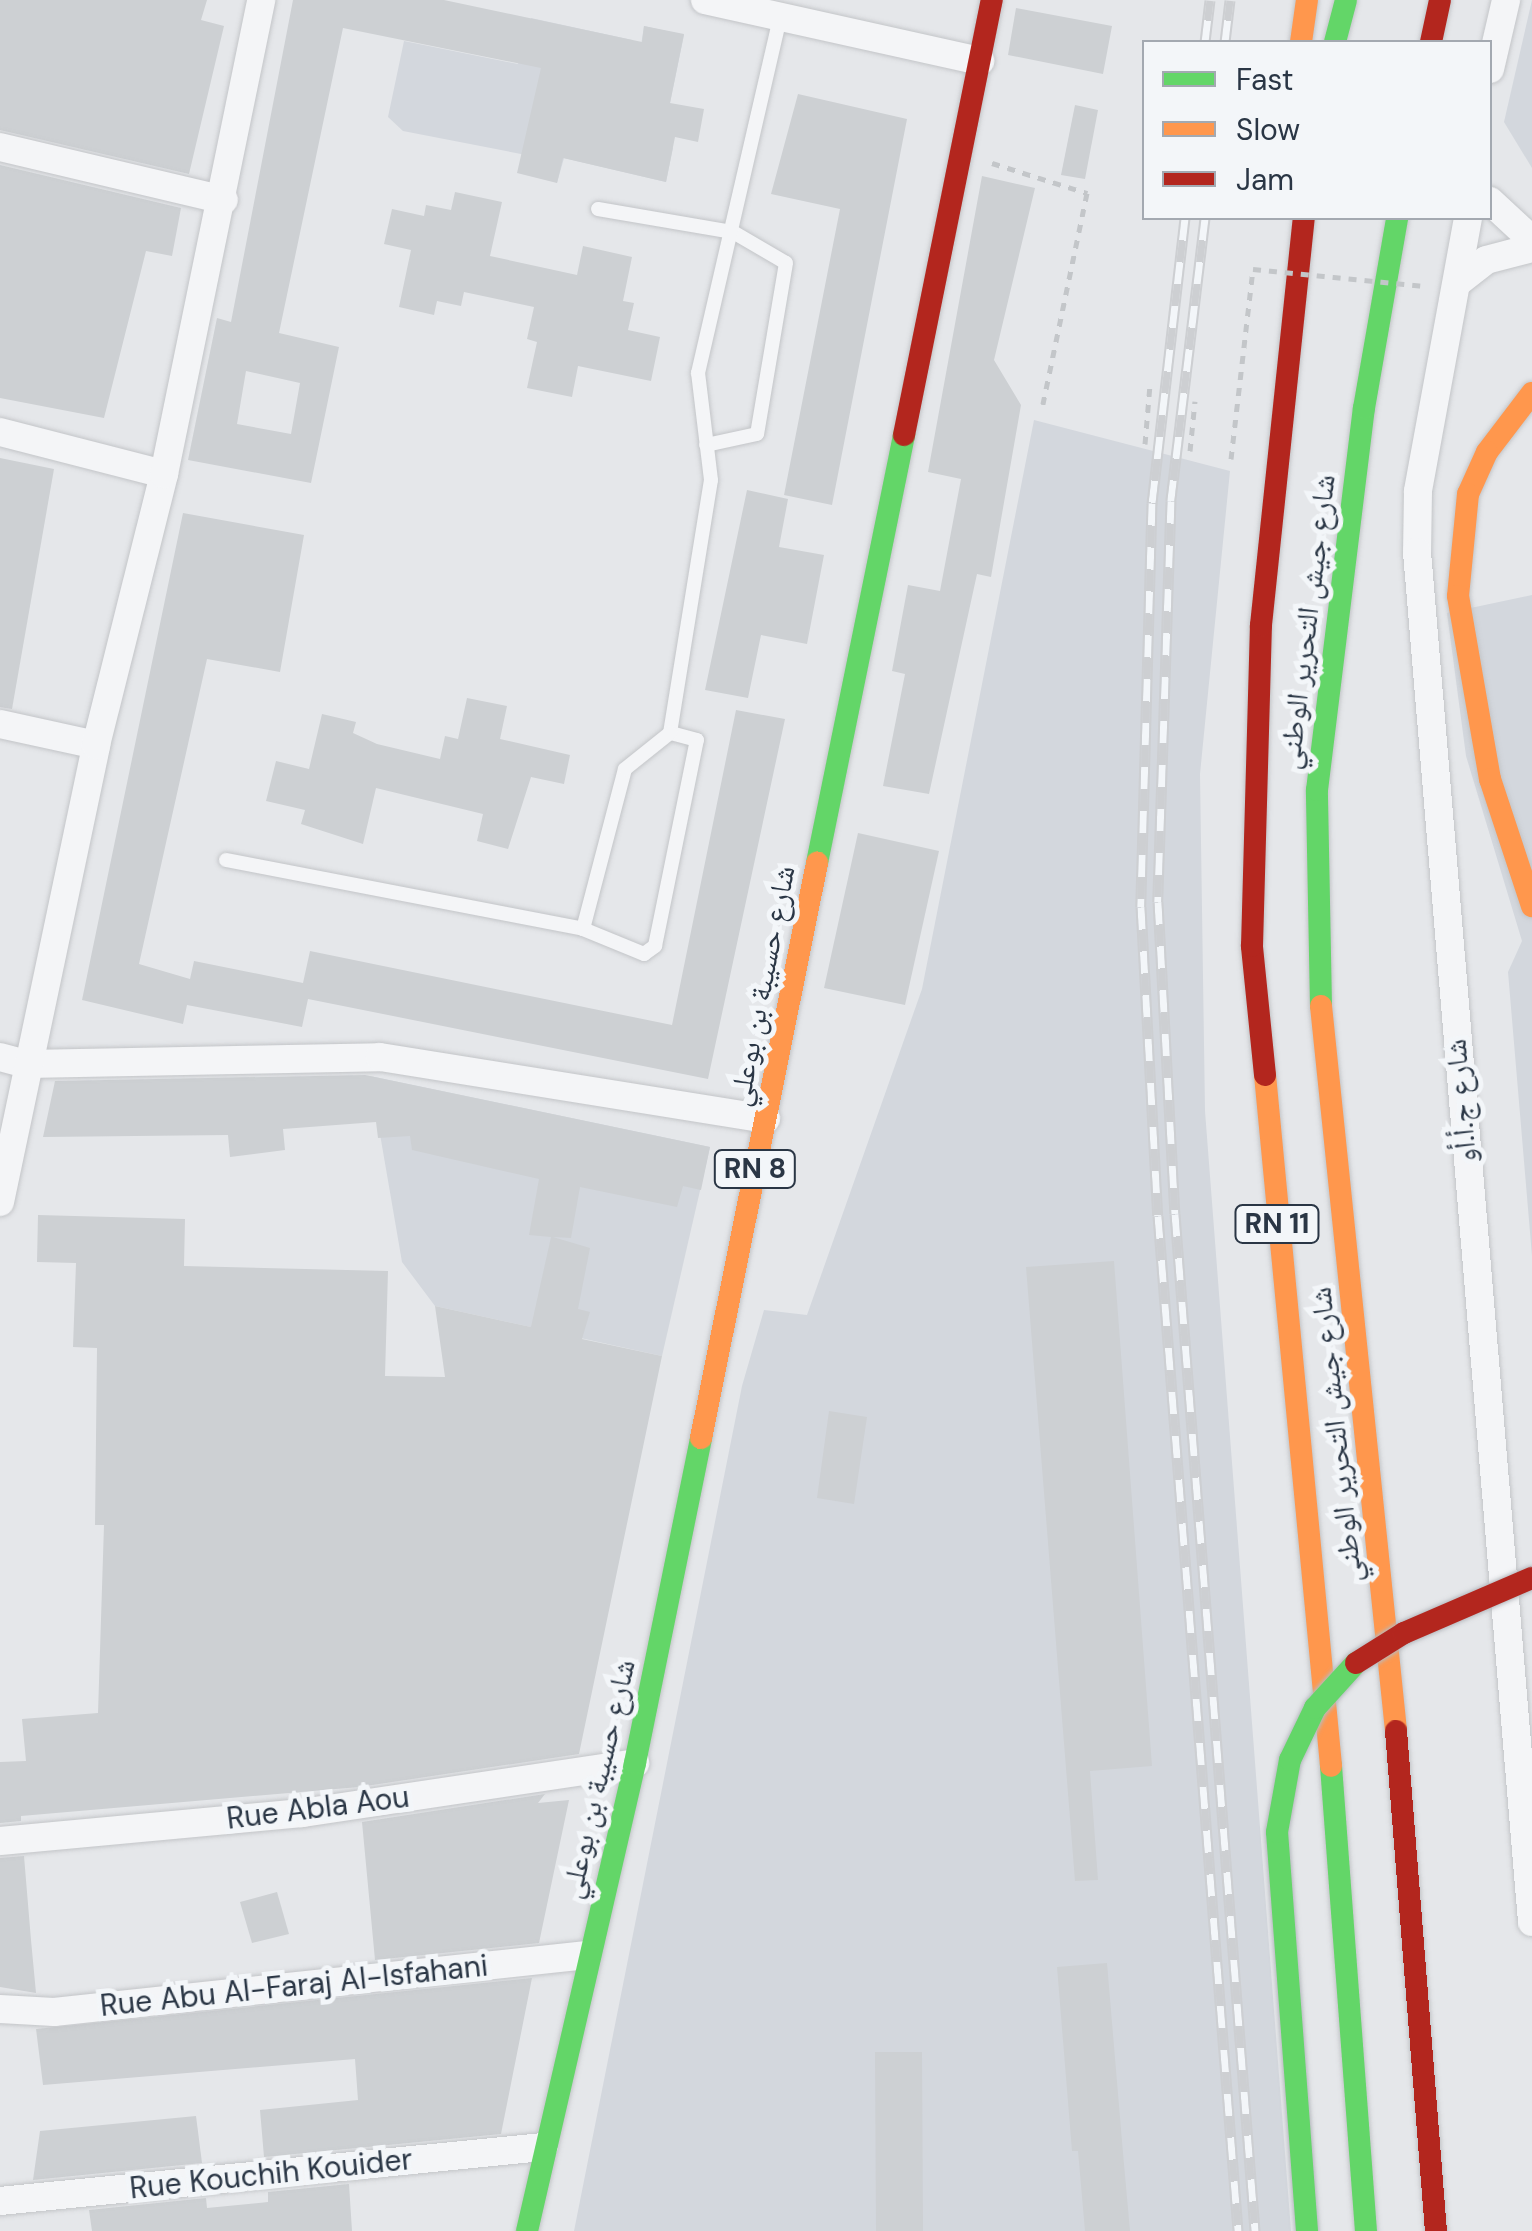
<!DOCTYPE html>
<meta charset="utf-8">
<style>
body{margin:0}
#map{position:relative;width:1532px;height:2231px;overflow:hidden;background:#e5e7ea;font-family:"DM Sans","Noto Naskh Arabic",sans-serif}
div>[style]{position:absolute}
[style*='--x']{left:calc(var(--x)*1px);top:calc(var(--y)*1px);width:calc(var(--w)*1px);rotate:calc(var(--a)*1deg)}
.built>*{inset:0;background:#d3d7dd}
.building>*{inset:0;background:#cdd0d3}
.path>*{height:5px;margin-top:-2.5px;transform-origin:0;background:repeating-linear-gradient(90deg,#c3c6c9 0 8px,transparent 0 16px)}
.roads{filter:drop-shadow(0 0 2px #c3c5c8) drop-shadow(0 0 2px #c3c5c8)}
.lane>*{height:14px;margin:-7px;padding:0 7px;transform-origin:7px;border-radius:7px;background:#f4f5f7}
.street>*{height:28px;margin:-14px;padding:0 14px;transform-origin:14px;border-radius:14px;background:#f4f5f7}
.fast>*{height:22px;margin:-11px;padding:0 11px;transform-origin:11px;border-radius:11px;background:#63d668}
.slow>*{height:22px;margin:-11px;padding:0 11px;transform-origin:11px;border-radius:11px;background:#ff974d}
.jam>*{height:22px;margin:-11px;padding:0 11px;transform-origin:11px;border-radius:11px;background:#b3261e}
.rail>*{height:11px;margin-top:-5.5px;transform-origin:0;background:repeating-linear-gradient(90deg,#f3f6f9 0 22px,#cdcfd2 0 44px);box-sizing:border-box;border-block:2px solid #cdcfd2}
.path-bridge>*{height:5px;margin-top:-2.5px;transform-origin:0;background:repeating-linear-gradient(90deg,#c3c6c9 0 8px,transparent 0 16px)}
.bridges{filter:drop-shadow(0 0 2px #b7babf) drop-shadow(0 0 2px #b7babf)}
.fast-bridge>*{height:22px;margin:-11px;padding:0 11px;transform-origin:11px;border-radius:11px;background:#63d668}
.jam-bridge>*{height:22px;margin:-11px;padding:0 11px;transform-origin:11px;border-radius:11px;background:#b3261e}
span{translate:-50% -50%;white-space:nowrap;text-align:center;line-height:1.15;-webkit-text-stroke:10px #f3f6f9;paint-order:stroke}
.shield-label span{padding:2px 8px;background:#f3f6f9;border:2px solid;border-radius:8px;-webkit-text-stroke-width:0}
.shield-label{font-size:28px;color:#2a3645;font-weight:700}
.street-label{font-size:30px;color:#2a3645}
.legend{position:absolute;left:1142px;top:40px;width:350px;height:180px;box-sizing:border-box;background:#f3f6f9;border:2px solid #a3a9b1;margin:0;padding:12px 18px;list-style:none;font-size:30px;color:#2a3645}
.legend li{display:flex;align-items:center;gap:20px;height:50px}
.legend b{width:50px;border:2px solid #a3a9b1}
</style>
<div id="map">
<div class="built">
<div style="clip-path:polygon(1532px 0,1532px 168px,1504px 122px)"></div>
<div style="clip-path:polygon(531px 18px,632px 40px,630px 50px,640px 52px,644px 26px,684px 35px,663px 137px,650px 143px,673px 148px,666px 182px,564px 158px,557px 183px,521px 154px,403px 131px,388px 117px,404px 41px,518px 64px)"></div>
<div style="clip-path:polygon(1034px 420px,1230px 471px,1200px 774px,1205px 1111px,1291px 2231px,574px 2231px,742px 1386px,764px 1310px,807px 1315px,922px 989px)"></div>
<div style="clip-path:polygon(1532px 595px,1532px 1256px,1508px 972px,1522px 941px,1466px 756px,1447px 613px)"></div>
<div style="clip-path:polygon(370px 1076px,710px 1147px,662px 1356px,435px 1306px,402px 1262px)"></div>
</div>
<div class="building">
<div style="clip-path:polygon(0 0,207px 0,201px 20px,224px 26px,189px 174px,0 130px)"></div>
<div style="clip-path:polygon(evenodd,293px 0,444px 0,642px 42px,644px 26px,684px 34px,670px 103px,704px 109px,698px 142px,675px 137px,666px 182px,563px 158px,557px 183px,517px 173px,541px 68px,343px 28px,279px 333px,339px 347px,311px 483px,188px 460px,217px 318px,231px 322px,293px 0,246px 371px,300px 383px,291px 434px,237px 424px,246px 371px)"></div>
<div style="clip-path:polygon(1016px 8px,1112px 26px,1103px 74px,1008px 55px)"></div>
<div style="clip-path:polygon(798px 94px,907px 119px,832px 505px,784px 495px,840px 209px,771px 194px)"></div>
<div style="clip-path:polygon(1075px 105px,1098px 110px,1085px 179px,1061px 175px)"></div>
<div style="clip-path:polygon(0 165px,181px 208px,172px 256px,146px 251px,104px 418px,0 398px)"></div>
<div style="clip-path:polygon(982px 176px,1035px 188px,994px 360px,1021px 405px,991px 577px,977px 574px,929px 794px,883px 786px,905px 674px,892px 671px,908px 585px,940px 591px,961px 479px,928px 472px)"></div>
<div style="clip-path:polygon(455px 192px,502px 202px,490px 256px,577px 275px,583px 246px,632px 257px,623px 301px,634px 303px,628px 330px,660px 337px,651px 381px,578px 366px,572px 397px,527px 388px,537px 342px,527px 339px,534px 307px,464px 292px,461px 306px,437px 301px,434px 315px,399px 307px,411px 250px,384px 244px,392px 209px,424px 216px,426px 205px,451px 210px)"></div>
<div style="clip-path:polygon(0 458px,54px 469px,12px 709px,0 707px)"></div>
<div style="clip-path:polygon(747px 490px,788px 499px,779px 547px,824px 555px,807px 644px,761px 635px,748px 698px,705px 690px)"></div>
<div style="clip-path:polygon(183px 513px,304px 535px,280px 672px,207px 659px,139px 964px,190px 979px,194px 961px,303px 983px,310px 951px,672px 1025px,736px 710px,785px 719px,708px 1079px,308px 999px,302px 1027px,187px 1005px,183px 1024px,82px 1000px)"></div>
<div style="clip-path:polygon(467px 698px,507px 706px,500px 739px,570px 755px,564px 784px,531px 777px,508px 849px,477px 841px,483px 814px,376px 788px,363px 844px,301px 824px,305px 810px,266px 801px,276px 761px,309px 769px,322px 714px,356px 722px,353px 733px,377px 744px,440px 759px,445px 736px,458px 739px)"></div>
<div style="clip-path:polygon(858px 833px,939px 851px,905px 1005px,824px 988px)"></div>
<div style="clip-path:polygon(365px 1075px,710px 1147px,701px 1190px,683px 1186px,677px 1207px,580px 1187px,571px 1238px,553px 1237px,590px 1248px,578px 1309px,590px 1312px,582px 1339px,662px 1356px,579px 1754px,359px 1787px,21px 1816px,21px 1821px,0 1823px,0 1762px,26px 1761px,22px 1719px,98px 1713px,104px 1525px,95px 1525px,97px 1348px,73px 1347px,76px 1263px,37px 1262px,38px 1215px,185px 1219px,184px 1266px,388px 1271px,385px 1376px,445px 1377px,435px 1306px,531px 1327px,551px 1237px,529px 1235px,539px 1179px,412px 1150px,410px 1136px,378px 1138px,376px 1122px,283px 1129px,285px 1150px,230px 1157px,228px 1135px,43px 1137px,55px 1081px)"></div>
<div style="clip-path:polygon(1114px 1261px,1152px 1766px,1090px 1771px,1098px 1880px,1075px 1881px,1026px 1267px)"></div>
<div style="clip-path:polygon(829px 1411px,867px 1417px,854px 1504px,817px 1498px)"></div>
<div style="clip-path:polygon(545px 1794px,538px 1803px,569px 1800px,539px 1943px,375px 1960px,362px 1822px)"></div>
<div style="clip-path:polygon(24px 1856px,31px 1940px,36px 1993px,0 1987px,0 1858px)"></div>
<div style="clip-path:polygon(277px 1892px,289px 1934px,252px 1943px,240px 1902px)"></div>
<div style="clip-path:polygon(1107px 1963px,1123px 2153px,1130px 2231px,1085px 2231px,1078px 2151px,1072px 2151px,1057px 1967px)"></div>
<div style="clip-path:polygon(532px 1978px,501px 2134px,264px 2157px,260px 2110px,358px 2100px,355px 2059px,43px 2085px,36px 2029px)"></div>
<div style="clip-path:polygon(875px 2052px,922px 2052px,923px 2231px,876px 2231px)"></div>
<div style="clip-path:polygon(196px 2116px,202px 2163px,33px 2180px,40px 2131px)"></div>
<div style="clip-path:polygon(349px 2184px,352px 2231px,92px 2231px,89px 2210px,206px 2198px,207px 2208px,268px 2202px,268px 2192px)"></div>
</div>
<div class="path">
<div style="--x:992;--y:163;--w:100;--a:17.5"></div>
<div style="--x:1087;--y:193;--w:216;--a:101.8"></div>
<div style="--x:1145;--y:444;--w:59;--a:-85.2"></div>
<div style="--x:1190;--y:451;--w:50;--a:-84.3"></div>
<div style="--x:1231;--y:459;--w:191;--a:-83.4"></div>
</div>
<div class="roads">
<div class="lane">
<div style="--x:598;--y:209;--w:137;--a:9.7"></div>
<div style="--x:733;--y:232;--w:61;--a:30.3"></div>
<div style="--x:786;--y:263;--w:173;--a:99.6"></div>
<div style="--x:757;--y:434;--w:52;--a:167.8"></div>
<div style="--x:226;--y:860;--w:364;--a:10.9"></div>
<div style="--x:583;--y:929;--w:66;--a:22.3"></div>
<div style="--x:644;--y:954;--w:14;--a:-36"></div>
<div style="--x:655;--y:946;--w:210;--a:-78.5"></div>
<div style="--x:697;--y:740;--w:28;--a:-165"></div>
<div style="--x:670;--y:733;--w:256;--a:-80.8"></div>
<div style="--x:711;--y:480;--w:108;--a:-96.9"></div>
<div style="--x:698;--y:373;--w:365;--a:-77"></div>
<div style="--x:583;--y:929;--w:165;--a:-75.3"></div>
<div style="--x:625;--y:769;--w:58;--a:-38.7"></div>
</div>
<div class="street">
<div style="--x:705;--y:0;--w:282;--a:12.5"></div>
<div style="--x:1490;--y:69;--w:71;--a:-76.9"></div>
<div style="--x:0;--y:147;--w:230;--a:13.3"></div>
<div style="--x:1490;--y:201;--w:57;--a:42.9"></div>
<div style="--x:1468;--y:218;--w:278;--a:100.4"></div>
<div style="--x:1418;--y:491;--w:61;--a:90.9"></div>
<div style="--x:1417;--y:552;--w:1375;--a:85.2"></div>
<div style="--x:1457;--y:283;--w:37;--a:-38"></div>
<div style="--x:1486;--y:260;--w:48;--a:-14.6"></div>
<div style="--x:0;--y:432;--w:169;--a:14.4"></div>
<div style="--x:0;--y:724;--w:98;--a:12.3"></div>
<div style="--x:0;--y:1057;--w:28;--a:15"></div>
<div style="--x:27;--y:1064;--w:353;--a:-1.1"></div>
<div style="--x:380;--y:1057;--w:391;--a:9.1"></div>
<div style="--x:0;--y:1202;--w:467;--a:-78.1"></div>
<div style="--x:96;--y:745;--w:279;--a:-75.9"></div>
<div style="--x:164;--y:474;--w:484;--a:-78.4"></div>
<div style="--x:0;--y:1841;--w:303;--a:-5.3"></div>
<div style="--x:302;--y:1813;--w:337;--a:-8.5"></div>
<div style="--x:0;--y:2009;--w:54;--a:3.2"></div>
<div style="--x:54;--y:2012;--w:536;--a:-6.1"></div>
<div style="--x:0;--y:2201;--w:546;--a:-5.68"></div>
</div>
<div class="fast">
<div style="--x:1335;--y:42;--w:43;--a:-75.3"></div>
<div style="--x:817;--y:863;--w:437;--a:-78.5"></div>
<div style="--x:1321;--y:1006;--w:216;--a:-91.1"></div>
<div style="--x:1317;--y:790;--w:385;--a:-83"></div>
<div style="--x:1364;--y:408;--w:193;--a:-80.1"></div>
<div style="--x:1331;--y:1766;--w:466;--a:85.7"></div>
<div style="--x:527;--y:2231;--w:480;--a:-77"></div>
<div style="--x:635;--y:1763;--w:332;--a:-78.5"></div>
</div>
<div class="slow">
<div style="--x:1301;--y:42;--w:42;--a:-81.9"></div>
<div style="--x:1532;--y:393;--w:74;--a:127.3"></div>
<div style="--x:1487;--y:452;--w:46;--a:114.3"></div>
<div style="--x:1468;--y:494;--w:102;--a:95.6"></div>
<div style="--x:1458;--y:596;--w:186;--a:80.1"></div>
<div style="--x:1490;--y:779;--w:134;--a:71.7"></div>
<div style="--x:1321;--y:1006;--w:729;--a:84.09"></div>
<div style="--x:1265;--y:1075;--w:694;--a:84.54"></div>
<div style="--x:701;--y:1438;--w:587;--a:-78.59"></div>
</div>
<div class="jam">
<div style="--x:1431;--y:42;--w:43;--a:-77.9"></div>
<div style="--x:904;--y:435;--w:444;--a:-78.6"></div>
<div style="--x:1265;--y:1075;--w:130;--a:-95.8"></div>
<div style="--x:1252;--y:946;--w:321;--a:-88.4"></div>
<div style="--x:1261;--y:625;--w:409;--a:-84"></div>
<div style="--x:1396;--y:1731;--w:502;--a:85.43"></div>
</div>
</div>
<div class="rail">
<div style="--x:1205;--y:42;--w:42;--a:-83.2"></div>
<div style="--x:1225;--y:42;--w:42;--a:-83.2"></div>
<div style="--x:1185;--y:218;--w:287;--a:96.6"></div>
<div style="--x:1152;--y:503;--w:404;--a:91.6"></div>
<div style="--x:1141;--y:907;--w:309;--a:86.9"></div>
<div style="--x:1158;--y:1216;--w:1018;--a:85.49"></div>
<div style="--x:1205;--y:218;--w:285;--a:96.9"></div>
<div style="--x:1171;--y:501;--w:401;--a:91.9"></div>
<div style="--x:1158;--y:902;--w:312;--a:86.9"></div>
<div style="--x:1175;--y:1214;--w:1020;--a:85.5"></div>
</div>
<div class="path-bridge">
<div style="--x:1253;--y:269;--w:172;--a:5.7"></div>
</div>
<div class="bridges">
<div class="fast-bridge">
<div style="--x:1307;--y:2231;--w:400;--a:-94.3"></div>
<div style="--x:1277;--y:1832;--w:73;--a:-79.8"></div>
<div style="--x:1290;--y:1760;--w:58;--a:-64.3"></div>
<div style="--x:1315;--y:1708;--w:61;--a:-47.7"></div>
</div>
<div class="jam-bridge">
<div style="--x:1356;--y:1663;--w:57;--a:-32"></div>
<div style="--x:1404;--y:1633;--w:139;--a:-23.3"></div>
</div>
</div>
<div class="shield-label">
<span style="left:755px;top:1169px">RN 8</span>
<span style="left:1277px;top:1224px">RN 11</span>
</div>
<div class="street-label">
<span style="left:1307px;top:622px;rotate:-83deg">شارع جيش التحرير الوطني</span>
<span style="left:762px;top:986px;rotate:-79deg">شارع حسيبة بن بوعلي</span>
<span style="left:1461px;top:1101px;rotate:-95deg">شارع ج.أ.أو</span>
<span style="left:1336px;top:1435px;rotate:-96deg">شارع جيش التحرير الوطني</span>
<span style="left:598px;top:1779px;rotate:-77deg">شارع حسيبة بن بوعلي</span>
<span style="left:318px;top:1808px;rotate:-7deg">Rue Abla Aou</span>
<span style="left:294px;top:1986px;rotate:-6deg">Rue Abu Al-Faraj Al-Isfahani</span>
<span style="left:271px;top:2174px;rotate:-6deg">Rue Kouchih Kouider</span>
</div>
<ul class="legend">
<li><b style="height:12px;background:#63d668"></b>Fast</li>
<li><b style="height:12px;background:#ff974d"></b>Slow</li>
<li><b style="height:12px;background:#b3261e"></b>Jam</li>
</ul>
</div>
